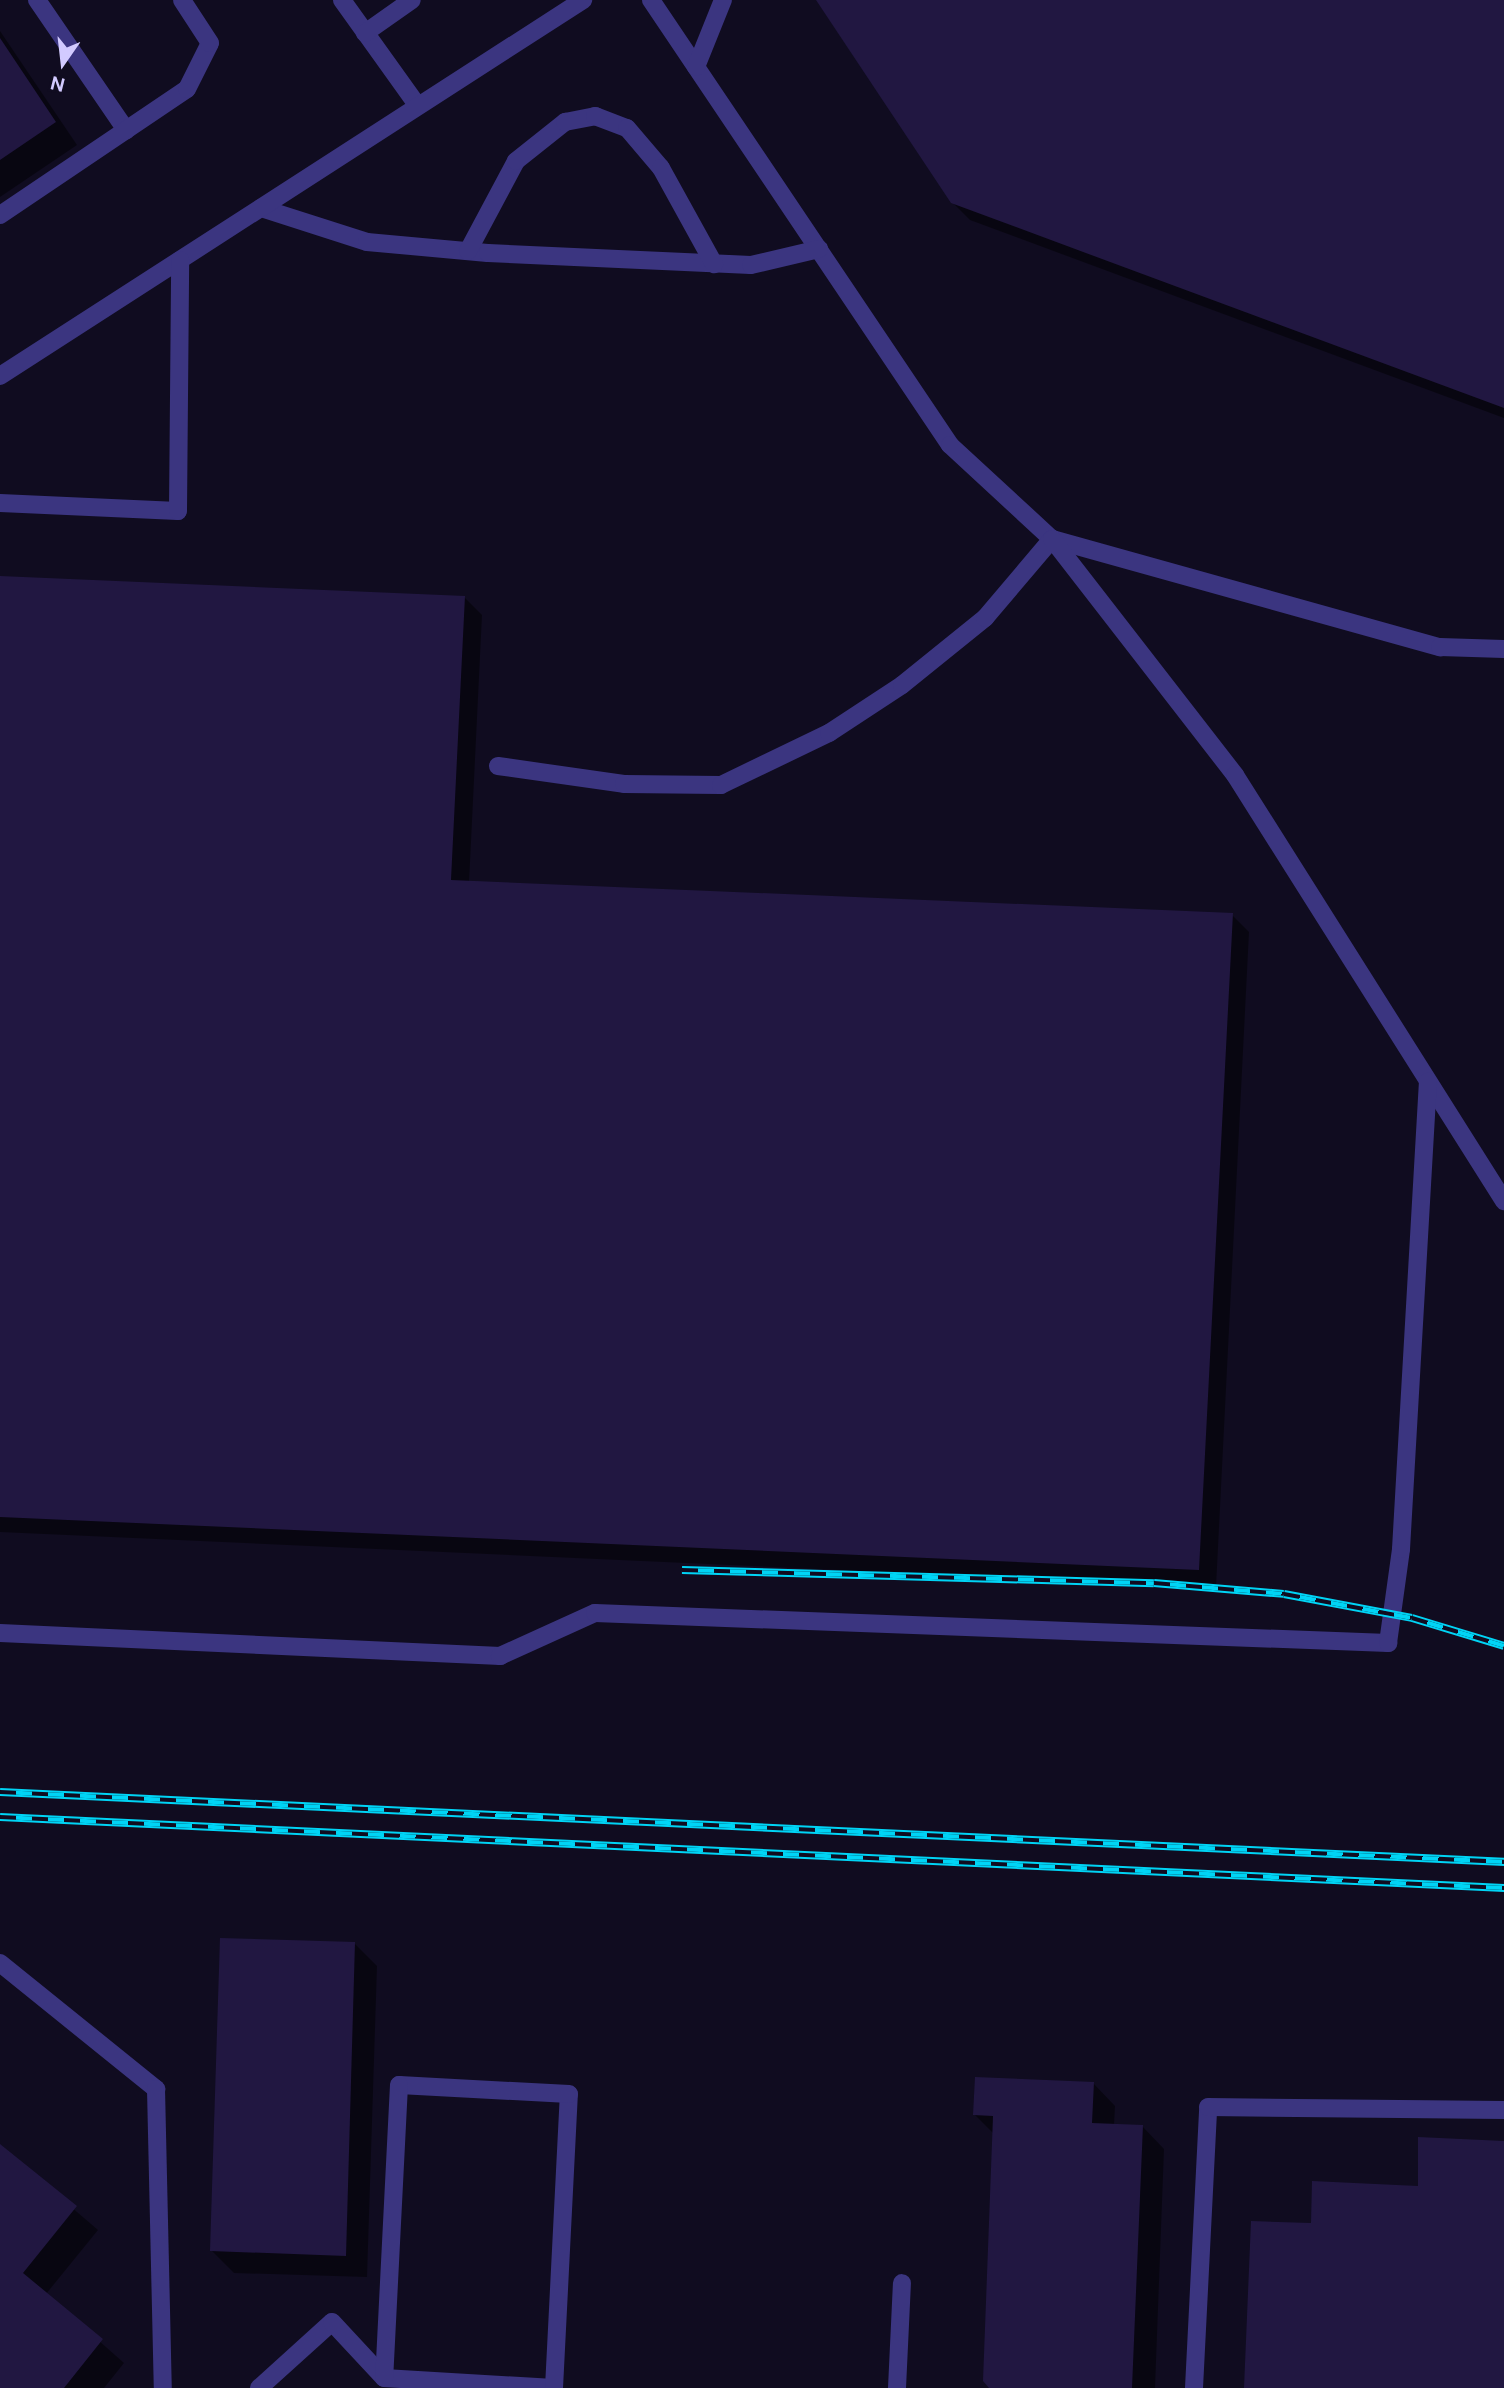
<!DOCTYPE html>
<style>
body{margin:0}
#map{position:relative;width:1504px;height:2388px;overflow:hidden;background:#100c20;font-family:"DM Sans",sans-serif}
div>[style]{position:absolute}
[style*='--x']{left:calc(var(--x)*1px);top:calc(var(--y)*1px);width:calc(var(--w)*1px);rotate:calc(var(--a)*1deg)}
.shadow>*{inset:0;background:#0007}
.building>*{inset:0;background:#211741}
.minor>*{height:18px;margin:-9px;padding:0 9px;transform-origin:9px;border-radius:9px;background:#3b3580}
.rail>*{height:8px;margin-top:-4px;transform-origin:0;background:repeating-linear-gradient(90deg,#100c20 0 16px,#00d4f5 0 32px);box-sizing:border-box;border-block:2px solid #00d4f5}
span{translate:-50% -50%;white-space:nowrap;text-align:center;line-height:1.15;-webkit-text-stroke:5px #100c20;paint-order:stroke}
.north{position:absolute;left:28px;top:28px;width:70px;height:70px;-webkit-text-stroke:5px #100c20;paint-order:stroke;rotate:194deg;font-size:19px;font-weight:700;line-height:28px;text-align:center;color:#d2caff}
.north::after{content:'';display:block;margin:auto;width:24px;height:32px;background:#d2caff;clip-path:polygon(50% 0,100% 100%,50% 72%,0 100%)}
</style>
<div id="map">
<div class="shadow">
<div style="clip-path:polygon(818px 0,1504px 0,1504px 418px,970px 220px,952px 202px)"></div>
<div style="clip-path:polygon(0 31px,77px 145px,0 197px)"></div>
<div style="clip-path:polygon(0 577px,465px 598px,482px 615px,469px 883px,1232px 915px,1249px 932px,1216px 1587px,0 1532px)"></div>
<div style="clip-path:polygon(355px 1944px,377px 1966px,367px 2277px,234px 2273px,212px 2251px)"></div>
<div style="clip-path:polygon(1093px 2083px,1115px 2106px,1114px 2125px,1142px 2126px,1164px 2149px,1155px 2388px,991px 2388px,994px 2134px,975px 2115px)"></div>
<div style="clip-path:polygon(0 2146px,98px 2230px,46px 2294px,124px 2363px,104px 2388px,0 2388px)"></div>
</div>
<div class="building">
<div style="clip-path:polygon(816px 0,1504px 0,1504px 408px,951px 203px)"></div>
<div style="clip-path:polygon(0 38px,56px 122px,0 160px)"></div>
<div style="clip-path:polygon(0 576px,465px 596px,451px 880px,1233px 913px,1199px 1570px,0 1517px)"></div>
<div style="clip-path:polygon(220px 1938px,355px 1942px,346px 2256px,210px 2251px)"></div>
<div style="clip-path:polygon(975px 2077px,1094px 2082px,1092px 2123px,1143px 2125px,1132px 2388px,989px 2388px,983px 2381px,993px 2116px,973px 2115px)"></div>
<div style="clip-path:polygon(1418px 2137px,1504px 2141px,1504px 2388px,1244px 2388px,1251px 2221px,1311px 2223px,1312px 2181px,1418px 2186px)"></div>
<div style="clip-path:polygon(0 2144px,77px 2206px,23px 2273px,103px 2339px,64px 2388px,0 2388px)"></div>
</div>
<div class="minor">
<div style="--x:37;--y:0;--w:158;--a:55.6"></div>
<div style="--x:342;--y:0;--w:130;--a:54.4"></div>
<div style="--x:651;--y:0;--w:536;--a:56.1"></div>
<div style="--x:950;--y:445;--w:139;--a:42.7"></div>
<div style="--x:1052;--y:539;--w:403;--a:15.6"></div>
<div style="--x:1440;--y:647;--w:64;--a:1.8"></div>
<div style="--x:365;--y:33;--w:57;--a:-35.1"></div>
<div style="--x:696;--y:67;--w:72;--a:-68.1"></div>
<div style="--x:261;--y:208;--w:111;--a:17.8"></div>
<div style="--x:367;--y:242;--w:121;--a:5.2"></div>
<div style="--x:488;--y:253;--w:263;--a:2.6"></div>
<div style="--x:751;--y:265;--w:70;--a:-13.2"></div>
<div style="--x:0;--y:215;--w:225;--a:-34"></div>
<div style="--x:187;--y:89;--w:51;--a:-63.4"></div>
<div style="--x:210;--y:43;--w:51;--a:-123.1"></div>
<div style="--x:468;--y:251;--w:102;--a:-61.9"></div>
<div style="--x:516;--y:161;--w:63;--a:-38.5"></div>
<div style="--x:565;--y:122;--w:31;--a:-11"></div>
<div style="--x:595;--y:116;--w:34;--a:21"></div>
<div style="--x:627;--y:128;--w:52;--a:49.6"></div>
<div style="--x:661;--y:168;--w:110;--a:61.1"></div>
<div style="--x:0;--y:376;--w:694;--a:-32.82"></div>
<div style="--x:0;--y:503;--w:178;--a:2.6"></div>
<div style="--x:178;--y:511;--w:251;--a:-89.5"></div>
<div style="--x:498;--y:766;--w:127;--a:8.1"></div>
<div style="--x:624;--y:784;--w:97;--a:0.6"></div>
<div style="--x:721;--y:785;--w:120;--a:-25.7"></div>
<div style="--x:829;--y:733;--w:87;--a:-33.3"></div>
<div style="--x:902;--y:685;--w:107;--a:-38.9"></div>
<div style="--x:985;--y:618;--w:104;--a:-49.7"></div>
<div style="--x:1052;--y:539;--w:299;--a:52.2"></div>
<div style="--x:1235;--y:775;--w:504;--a:57.73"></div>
<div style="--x:0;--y:1633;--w:501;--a:2.63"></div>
<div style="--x:500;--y:1656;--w:104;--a:-24.4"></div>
<div style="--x:595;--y:1613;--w:794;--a:2.17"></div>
<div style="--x:1388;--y:1643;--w:95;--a:-82.1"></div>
<div style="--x:1401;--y:1549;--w:468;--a:-86.7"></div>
<div style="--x:0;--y:1963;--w:201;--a:38.9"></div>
<div style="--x:156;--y:2089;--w:299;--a:88.7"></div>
<div style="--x:259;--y:2388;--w:98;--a:-42.1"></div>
<div style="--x:332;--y:2322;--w:76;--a:47.1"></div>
<div style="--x:384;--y:2378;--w:170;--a:3.4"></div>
<div style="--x:554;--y:2388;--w:294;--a:-87.1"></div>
<div style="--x:569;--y:2094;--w:170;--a:-177"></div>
<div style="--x:399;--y:2085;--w:293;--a:92.9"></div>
<div style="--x:897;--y:2388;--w:105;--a:-87.3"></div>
<div style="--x:1194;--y:2388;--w:281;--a:-87.1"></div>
<div style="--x:1208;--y:2107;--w:296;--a:0.6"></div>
</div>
<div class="rail">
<div style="--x:682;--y:1570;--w:472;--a:1.6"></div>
<div style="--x:1154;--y:1583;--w:130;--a:4.8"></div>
<div style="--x:1284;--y:1594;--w:130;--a:10.6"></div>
<div style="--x:1412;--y:1618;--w:96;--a:16.9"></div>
<div style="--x:0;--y:1792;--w:1506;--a:2.66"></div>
<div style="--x:0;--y:1817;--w:1506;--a:2.7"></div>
</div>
<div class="north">N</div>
</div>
